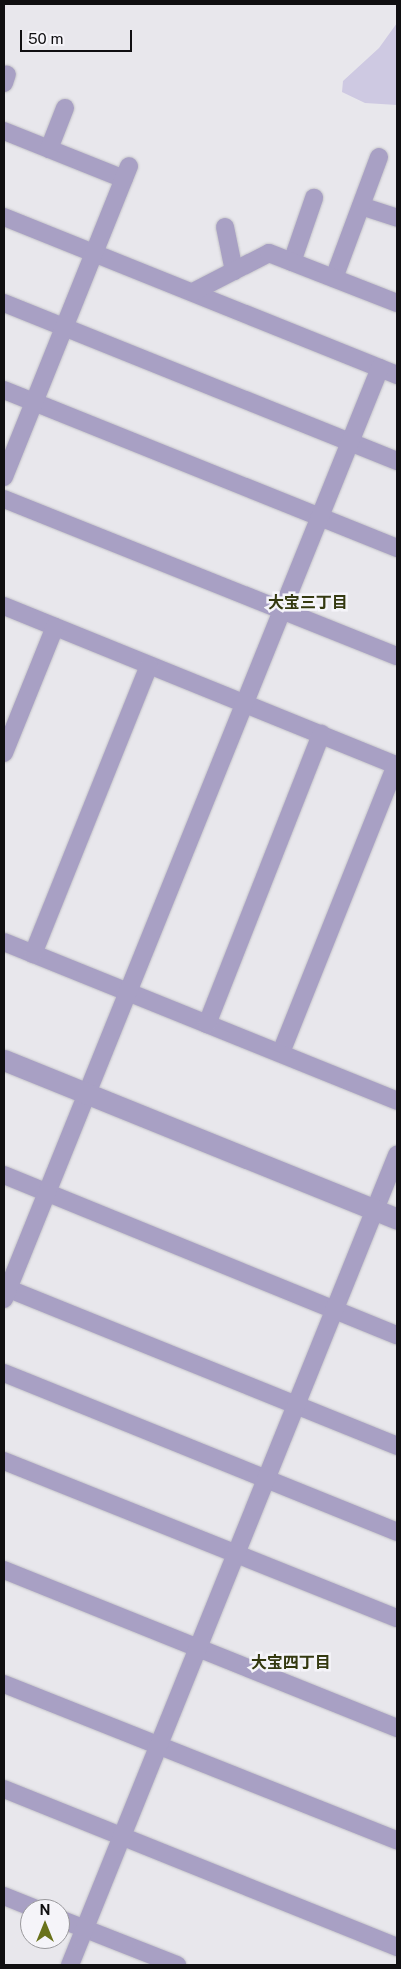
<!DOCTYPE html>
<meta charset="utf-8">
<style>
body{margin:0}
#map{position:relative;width:401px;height:1969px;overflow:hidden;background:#e8e7ec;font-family:"Public Sans","Noto Sans JP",sans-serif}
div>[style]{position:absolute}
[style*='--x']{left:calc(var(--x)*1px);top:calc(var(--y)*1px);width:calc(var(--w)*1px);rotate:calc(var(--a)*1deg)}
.green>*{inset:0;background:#cec9e2}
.roads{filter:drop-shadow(0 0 1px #c5c4c9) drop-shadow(0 0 1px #c5c4c9)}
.minor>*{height:18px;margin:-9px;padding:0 9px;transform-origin:9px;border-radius:9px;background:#a8a0c4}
.tertiary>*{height:21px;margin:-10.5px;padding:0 10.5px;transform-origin:10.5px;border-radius:10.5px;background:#a8a0c4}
span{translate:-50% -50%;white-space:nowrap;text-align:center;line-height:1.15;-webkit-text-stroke:5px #f5f4f9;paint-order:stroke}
.neighbourhood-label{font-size:16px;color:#343910;font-weight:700}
.frame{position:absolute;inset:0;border:5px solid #100f11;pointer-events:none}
.north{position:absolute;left:20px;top:1899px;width:50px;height:50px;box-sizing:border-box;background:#f5f4f9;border:1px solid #99989c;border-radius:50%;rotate:0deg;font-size:14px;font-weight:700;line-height:20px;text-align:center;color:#100f11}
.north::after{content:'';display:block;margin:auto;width:18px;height:22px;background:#69721b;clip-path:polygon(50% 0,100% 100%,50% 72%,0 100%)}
.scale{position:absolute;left:20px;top:30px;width:112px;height:22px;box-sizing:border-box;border:2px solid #100f11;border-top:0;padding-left:6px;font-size:15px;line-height:18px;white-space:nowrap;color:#100f11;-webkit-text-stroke:4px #f5f4f9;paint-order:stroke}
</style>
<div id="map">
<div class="green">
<div style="clip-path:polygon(397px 23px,397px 105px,365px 103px,342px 92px,343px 81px,379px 48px)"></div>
</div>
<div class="roads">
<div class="minor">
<div style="--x:4;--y:83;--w:9;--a:-72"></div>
<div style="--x:4;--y:131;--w:129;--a:21.8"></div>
<div style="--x:49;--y:149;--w:44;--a:-68.7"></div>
<div style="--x:361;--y:206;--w:38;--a:18"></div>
<div style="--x:4;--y:217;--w:424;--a:21.9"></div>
<div style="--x:225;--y:227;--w:45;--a:78.4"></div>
<div style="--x:292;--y:262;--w:68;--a:-71"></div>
<div style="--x:334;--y:278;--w:129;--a:-69.6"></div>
<div style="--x:193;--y:292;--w:85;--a:-27.2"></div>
<div style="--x:269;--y:253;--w:137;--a:21.3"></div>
<div style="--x:4;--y:303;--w:424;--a:21.9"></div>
<div style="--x:4;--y:390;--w:424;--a:21.9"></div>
<div style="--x:4;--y:477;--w:335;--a:-68.1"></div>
<div style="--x:4;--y:499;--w:423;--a:21.8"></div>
<div style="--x:4;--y:606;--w:423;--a:22.1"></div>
<div style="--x:396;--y:765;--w:310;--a:111.8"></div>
<div style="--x:4;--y:753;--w:136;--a:-68"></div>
<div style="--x:4;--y:942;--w:424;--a:22"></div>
<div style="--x:33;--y:954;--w:311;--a:-68.1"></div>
<div style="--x:207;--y:1024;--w:312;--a:-68.5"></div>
<div style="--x:4;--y:1175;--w:424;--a:22.2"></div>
<div style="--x:4;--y:1287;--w:424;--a:22"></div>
<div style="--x:4;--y:1299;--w:1004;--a:-68.01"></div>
<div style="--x:4;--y:1373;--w:424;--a:22"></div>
<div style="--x:4;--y:1461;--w:423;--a:21.8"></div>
<div style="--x:4;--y:1570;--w:424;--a:21.9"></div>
<div style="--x:4;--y:1684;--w:423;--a:21.7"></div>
<div style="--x:4;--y:1789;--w:424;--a:21.9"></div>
<div style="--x:4;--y:1896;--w:35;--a:22"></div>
<div style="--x:60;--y:1919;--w:126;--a:21.5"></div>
<div style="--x:70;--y:1965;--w:874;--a:-68.02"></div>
</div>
<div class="tertiary">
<div style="--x:4;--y:1060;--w:424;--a:22"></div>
</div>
</div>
<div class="neighbourhood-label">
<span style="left:308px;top:603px">大宝三丁目</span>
<span style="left:291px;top:1663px">大宝四丁目</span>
</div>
<div class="frame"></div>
<div class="north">N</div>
<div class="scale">50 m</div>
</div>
